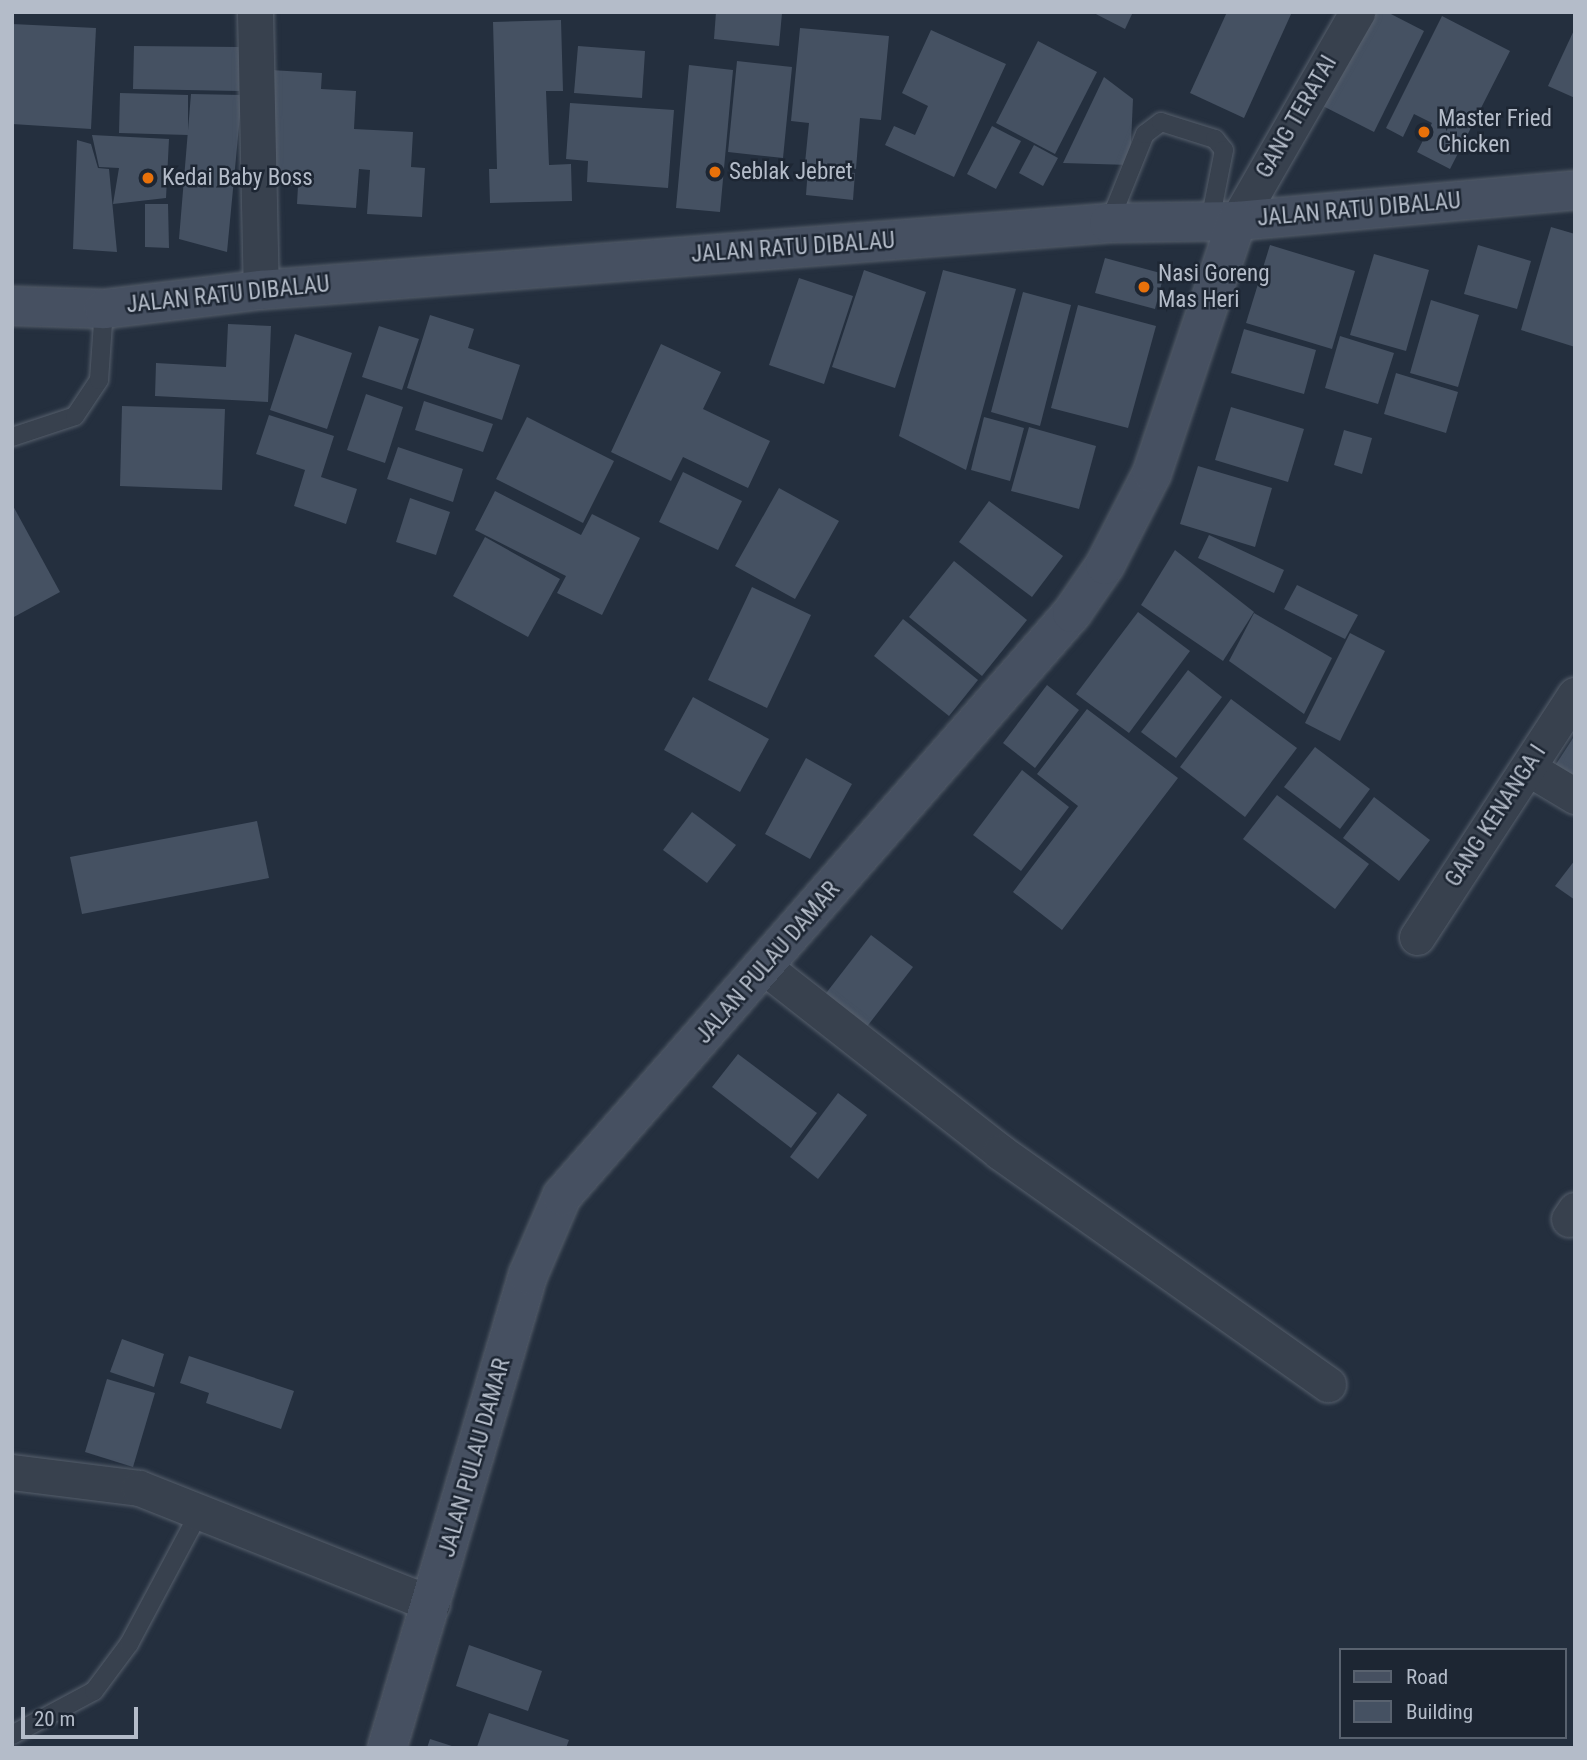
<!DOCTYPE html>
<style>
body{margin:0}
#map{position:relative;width:1587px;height:1760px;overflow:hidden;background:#242f3e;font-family:"Roboto Condensed",sans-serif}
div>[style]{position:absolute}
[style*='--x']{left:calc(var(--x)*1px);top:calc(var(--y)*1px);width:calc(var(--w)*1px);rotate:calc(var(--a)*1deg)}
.building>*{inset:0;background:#455162}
.roads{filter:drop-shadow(0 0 2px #565f6c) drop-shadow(0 0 2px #565f6c)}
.lane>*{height:18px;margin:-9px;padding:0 9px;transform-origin:9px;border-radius:9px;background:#38414e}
.street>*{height:35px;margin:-17.5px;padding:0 17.5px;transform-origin:17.5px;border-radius:17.5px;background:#38414e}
.secondary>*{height:38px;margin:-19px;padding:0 19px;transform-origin:19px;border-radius:19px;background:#465061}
.dots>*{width:19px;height:19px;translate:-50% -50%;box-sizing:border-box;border:4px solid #1d2633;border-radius:50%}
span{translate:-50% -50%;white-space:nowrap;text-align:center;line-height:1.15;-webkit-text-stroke:5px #1d2633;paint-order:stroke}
.street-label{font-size:23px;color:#b4bcc9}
.poi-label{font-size:23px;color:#b4bcc9}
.left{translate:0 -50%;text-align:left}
.frame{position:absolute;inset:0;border:14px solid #b4bcc9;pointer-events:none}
.legend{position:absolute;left:1339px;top:1648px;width:228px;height:91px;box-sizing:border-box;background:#1d2633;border:2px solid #59626f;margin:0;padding:9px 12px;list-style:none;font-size:21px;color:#b4bcc9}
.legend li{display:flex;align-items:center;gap:14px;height:35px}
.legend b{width:35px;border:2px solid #59626f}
.scale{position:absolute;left:21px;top:1707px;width:117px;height:32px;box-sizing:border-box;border:4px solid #b4bcc9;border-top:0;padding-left:9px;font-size:21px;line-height:24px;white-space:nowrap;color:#b4bcc9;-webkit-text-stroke:5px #1d2633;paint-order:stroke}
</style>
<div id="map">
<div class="building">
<div style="clip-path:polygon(716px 12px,782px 13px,779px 46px,714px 39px)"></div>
<div style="clip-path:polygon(1092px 12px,1133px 12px,1125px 29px)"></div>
<div style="clip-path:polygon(1227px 12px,1292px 12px,1244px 118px,1190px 93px)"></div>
<div style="clip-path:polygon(1363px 12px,1387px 12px,1424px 31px,1374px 132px,1317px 103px)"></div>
<div style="clip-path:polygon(1442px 16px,1510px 51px,1450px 169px,1417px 152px,1432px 123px,1414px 114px,1403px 137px,1386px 128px)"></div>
<div style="clip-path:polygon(561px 20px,563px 91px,546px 91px,549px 165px,571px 164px,572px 201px,490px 203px,489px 169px,497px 169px,493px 22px)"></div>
<div style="clip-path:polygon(12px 24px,96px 28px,91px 129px,12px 124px)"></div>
<div style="clip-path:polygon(800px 28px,889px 36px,881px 120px,860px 118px,856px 169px,805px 163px,809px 123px,791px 121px)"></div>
<div style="clip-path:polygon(1575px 28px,1575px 98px,1548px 86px)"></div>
<div style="clip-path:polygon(931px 30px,1006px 64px,954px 177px,885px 145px,894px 126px,915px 135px,928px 106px,902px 93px)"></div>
<div style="clip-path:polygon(1038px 41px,1097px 72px,1055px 154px,996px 123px)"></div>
<div style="clip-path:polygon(134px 46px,239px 47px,239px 91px,133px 89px)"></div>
<div style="clip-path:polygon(578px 46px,645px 51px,642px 98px,574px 93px)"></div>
<div style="clip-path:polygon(737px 61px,792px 67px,783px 158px,728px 152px)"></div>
<div style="clip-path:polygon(689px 65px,733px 70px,720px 212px,676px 208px)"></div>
<div style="clip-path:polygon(270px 70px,322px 73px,321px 89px,356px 91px,354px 129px,413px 132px,411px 167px,425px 168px,422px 217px,367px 214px,370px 170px,359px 169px,356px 208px,297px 204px,298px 186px,264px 184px)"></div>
<div style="clip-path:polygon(1104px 77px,1133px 99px,1130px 165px,1063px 163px)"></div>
<div style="clip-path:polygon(120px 93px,188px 95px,188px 135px,119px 133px)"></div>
<div style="clip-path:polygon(191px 94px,242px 95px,227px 252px,179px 239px)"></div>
<div style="clip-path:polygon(570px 103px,674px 110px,668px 188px,587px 182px,588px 161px,566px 159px)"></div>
<div style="clip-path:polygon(992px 126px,1021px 141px,996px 189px,967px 174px)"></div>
<div style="clip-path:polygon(92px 135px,169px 139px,166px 198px,113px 204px,119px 168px,99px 167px)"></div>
<div style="clip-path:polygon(77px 140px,91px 144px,98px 168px,109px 169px,117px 252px,73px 249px)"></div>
<div style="clip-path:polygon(1034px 145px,1058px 158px,1043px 186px,1019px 173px)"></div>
<div style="clip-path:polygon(808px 168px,855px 173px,853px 200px,806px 195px)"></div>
<div style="clip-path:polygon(145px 204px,168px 204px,169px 248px,145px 247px)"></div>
<div style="clip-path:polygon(1551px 227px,1575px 234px,1575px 347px,1521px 330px)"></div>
<div style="clip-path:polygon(1270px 245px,1355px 271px,1332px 349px,1246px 323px)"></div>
<div style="clip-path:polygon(1478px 245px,1531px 261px,1517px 309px,1464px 294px)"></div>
<div style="clip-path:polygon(1374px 254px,1429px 270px,1406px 351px,1350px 335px)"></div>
<div style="clip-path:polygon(1105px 258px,1164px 274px,1155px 309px,1095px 293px)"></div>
<div style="clip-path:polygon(864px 270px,926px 292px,895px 388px,832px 367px)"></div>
<div style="clip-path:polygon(943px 270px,1016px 289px,966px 470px,899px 436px)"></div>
<div style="clip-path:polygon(799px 278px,853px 296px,824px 384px,769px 365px)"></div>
<div style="clip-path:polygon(1023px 292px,1071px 305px,1040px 426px,991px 412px)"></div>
<div style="clip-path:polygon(1431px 300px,1479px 315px,1458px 387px,1410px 373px)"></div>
<div style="clip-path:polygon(1078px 305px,1156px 326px,1128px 428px,1051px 408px)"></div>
<div style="clip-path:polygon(430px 315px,474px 329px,468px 348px,520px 365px,502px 420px,407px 388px)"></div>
<div style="clip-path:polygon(228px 324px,271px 326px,268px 402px,155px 396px,156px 363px,226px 367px)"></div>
<div style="clip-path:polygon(379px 326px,419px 339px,402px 390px,362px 377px)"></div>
<div style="clip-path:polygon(1244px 329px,1316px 350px,1304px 394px,1231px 373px)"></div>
<div style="clip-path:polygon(295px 334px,352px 353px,327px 429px,270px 410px)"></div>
<div style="clip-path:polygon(1340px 336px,1394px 353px,1378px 404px,1325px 388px)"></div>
<div style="clip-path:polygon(661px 344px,721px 372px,703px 409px,770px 441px,748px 488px,683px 457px,671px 481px,611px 452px)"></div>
<div style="clip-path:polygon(1396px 373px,1458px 392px,1446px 433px,1384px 414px)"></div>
<div style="clip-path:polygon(366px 394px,403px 407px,385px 463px,347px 450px)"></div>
<div style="clip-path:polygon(424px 401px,493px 424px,483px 452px,415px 430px)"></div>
<div style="clip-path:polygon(122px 406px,225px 409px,222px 490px,120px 486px)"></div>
<div style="clip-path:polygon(1231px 407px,1304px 429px,1288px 482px,1215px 460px)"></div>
<div style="clip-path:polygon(269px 415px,334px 436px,321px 477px,357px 489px,346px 524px,294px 506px,305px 470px,256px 454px)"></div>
<div style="clip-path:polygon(527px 417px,614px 461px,583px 523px,496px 479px)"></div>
<div style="clip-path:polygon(984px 417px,1024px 428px,1010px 481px,971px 470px)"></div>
<div style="clip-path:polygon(1029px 427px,1096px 446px,1079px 509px,1011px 491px)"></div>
<div style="clip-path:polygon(1344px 430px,1372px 438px,1362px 474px,1334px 465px)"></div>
<div style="clip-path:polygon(398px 447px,463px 469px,453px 502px,387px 479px)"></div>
<div style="clip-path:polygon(1198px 466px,1272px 488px,1255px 547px,1180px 524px)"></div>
<div style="clip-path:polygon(683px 472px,742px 501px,718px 550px,659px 522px)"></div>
<div style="clip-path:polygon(779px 488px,839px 521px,795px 599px,735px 566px)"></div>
<div style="clip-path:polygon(495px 491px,581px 535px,592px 514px,640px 538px,602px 615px,557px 593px,566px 576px,475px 530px)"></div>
<div style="clip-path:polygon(410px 498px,450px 512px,436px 555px,396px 542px)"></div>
<div style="clip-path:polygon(989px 501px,1063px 556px,1032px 597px,959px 542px)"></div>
<div style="clip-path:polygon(12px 504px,60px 592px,12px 618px)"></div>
<div style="clip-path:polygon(1209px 535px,1284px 570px,1274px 593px,1198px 558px)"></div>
<div style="clip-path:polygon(485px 537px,560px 579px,528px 637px,453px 596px)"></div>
<div style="clip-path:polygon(1175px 550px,1254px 612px,1223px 661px,1141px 605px)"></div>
<div style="clip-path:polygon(954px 561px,1027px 620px,982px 676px,909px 617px)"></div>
<div style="clip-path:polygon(1297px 585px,1358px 615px,1345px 639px,1284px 609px)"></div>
<div style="clip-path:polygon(752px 587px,811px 615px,767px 708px,708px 680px)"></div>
<div style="clip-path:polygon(1138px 612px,1190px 651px,1129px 733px,1076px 694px)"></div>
<div style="clip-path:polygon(1254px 613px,1332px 658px,1304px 714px,1229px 661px)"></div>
<div style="clip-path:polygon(903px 619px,978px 680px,949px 716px,874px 656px)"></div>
<div style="clip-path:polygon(1350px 633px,1385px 651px,1340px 741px,1305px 723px)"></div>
<div style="clip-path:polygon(1188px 670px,1222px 697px,1176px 758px,1141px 732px)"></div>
<div style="clip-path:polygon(1047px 685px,1079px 710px,1035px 768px,1003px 743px)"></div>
<div style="clip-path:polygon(693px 697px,769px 739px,740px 792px,664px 750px)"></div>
<div style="clip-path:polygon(1231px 699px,1297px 748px,1245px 817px,1180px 767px)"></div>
<div style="clip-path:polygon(1087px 709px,1178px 778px,1062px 930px,1013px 892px,1078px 806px,1037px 774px)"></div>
<div style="clip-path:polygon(1575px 735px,1575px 791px,1549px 775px)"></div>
<div style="clip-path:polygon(1315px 747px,1370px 789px,1340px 829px,1284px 787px)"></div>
<div style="clip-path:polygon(806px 758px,852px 784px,810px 859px,765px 834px)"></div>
<div style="clip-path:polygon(1022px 770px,1069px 807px,1021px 871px,973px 835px)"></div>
<div style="clip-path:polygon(1277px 795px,1369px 864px,1335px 909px,1243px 839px)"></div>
<div style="clip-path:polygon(1374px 797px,1430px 840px,1399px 881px,1343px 838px)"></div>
<div style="clip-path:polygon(692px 812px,736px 845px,707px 883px,663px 850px)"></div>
<div style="clip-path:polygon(257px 821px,269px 878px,82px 914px,70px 857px)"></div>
<div style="clip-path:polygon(1575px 860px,1575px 900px,1555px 886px)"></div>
<div style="clip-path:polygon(871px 935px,913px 967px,862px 1033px,820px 1001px)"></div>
<div style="clip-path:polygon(738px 1054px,817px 1113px,791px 1148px,712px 1087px)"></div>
<div style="clip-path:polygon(838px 1093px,867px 1115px,818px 1179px,790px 1157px)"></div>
<div style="clip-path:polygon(122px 1339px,164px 1354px,154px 1387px,110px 1372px)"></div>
<div style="clip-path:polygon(189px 1356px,294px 1391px,281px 1429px,206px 1403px,209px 1393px,180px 1383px)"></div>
<div style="clip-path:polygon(107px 1379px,155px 1393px,133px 1467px,85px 1452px)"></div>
<div style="clip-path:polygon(469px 1645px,542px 1671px,528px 1711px,456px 1686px)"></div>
<div style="clip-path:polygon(489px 1713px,569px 1740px,566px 1748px,477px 1747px)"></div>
<div style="clip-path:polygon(430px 1739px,455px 1747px,455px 1748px,427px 1748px)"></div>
</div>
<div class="roads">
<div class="lane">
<div style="--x:1109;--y:223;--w:96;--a:-68"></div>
<div style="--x:1145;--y:134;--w:20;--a:-37"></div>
<div style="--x:1161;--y:122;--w:57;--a:17.5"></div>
<div style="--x:1215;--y:139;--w:14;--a:51"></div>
<div style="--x:1224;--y:150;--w:72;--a:101.2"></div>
<div style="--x:12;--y:437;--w:66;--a:-18.4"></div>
<div style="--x:75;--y:416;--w:43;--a:-56.3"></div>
<div style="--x:99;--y:380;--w:71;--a:-86"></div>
<div style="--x:12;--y:1735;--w:93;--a:-28.2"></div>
<div style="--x:94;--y:1691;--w:59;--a:-53.3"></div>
<div style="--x:129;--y:1644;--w:149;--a:-61.9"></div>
</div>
<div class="street">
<div style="--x:255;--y:12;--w:278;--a:88.8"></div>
<div style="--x:1237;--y:221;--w:241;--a:-60.1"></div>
<div style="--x:1528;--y:768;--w:55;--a:30.8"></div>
<div style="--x:1417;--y:937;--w:289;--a:-56.9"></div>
<div style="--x:767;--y:969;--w:296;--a:38.1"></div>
<div style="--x:1000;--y:1152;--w:402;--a:35.3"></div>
<div style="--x:1569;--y:1219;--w:11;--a:-56"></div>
<div style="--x:12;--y:1472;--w:128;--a:7.2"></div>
<div style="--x:139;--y:1488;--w:315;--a:21.6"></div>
</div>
<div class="secondary">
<div style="--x:12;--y:306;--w:92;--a:1.9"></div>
<div style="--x:104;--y:309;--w:158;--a:-6.9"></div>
<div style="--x:261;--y:290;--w:851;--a:-4.52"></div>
<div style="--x:1109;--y:223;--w:128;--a:-0.9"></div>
<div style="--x:1237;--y:221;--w:339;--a:-5.2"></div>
<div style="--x:387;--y:1748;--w:494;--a:-73.4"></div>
<div style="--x:528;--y:1275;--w:86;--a:-66.7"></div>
<div style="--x:562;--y:1196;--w:775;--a:-48.82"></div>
<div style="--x:1072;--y:613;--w:58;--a:-55.5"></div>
<div style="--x:1105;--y:565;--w:103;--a:-62.9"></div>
<div style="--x:1152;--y:473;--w:266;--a:-71.4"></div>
</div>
</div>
<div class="dots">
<div style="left:1424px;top:132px;background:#e8710a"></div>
<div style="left:715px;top:172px;background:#e8710a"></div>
<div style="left:148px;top:178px;background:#e8710a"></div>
<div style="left:1144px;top:287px;background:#e8710a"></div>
</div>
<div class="street-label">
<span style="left:1297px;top:117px;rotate:-60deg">GANG TERATAI</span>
<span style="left:1359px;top:210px;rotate:-5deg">JALAN RATU DIBALAU</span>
<span style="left:793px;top:248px;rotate:-4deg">JALAN RATU DIBALAU</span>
<span style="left:228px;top:295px;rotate:-6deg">JALAN RATU DIBALAU</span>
<span style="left:1496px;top:816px;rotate:-57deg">GANG KENANGA I</span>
<span style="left:768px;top:963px;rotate:-49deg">JALAN PULAU DAMAR</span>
<span style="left:475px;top:1458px;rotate:-74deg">JALAN PULAU DAMAR</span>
</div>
<div class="poi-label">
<span class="left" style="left:1438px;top:132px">Master Fried<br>Chicken</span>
<span class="left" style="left:729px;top:172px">Seblak Jebret</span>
<span class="left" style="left:162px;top:178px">Kedai Baby Boss</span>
<span class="left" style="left:1158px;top:287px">Nasi Goreng<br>Mas Heri</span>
</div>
<div class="frame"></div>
<ul class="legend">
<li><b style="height:9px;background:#465061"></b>Road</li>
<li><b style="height:19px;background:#455162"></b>Building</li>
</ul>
<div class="scale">20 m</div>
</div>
